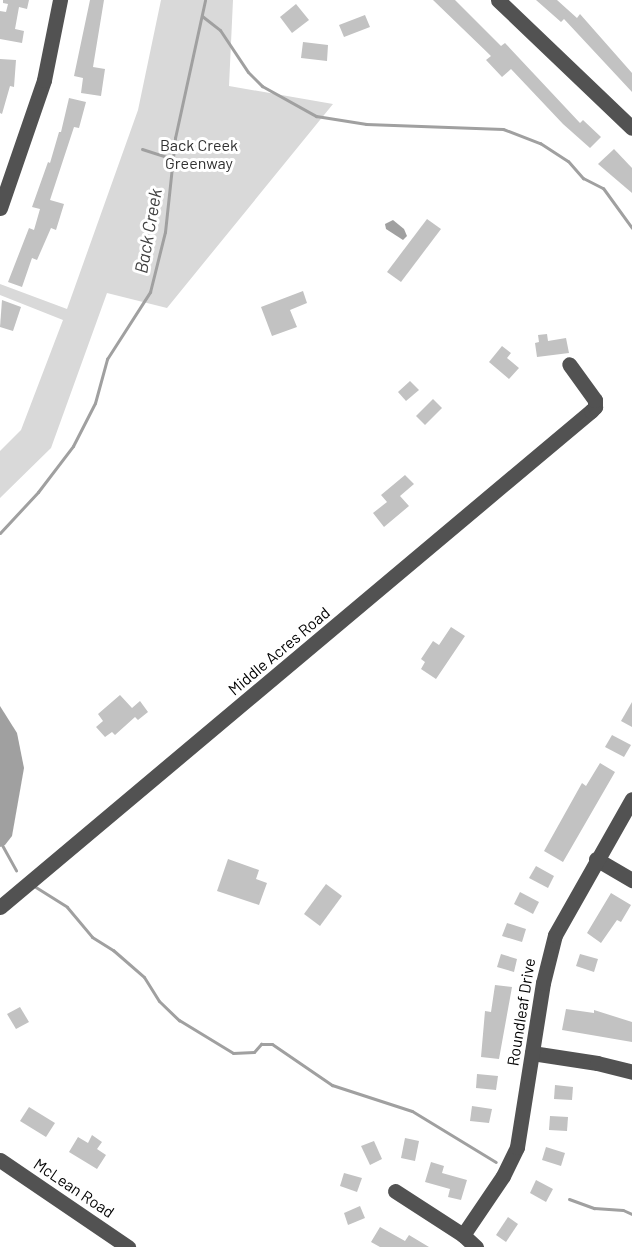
<!DOCTYPE html>
<style>
body{margin:0}
#map{position:relative;width:632px;height:1247px;overflow:hidden;background:#fff;font-family:Barlow,sans-serif}
div>[style]{position:absolute}
[style*='--x']{left:calc(var(--x)*1px);top:calc(var(--y)*1px);width:calc(var(--w)*1px);rotate:calc(var(--a)*1deg)}
.green>*{inset:0;background:#d9d9d9}
.water>*{inset:0;background:#a0a0a0}
.stream>*{height:3px;margin:-1.5px;padding:0 1.5px;transform-origin:1.5px;border-radius:1.5px;background:#a0a0a0}
.building>*{inset:0;background:#c2c2c2}
.minor>*{height:15px;margin:-7.5px;padding:0 7.5px;transform-origin:7.5px;border-radius:7.5px;background:#525252}
span{translate:-50% -50%;white-space:nowrap;text-align:center;line-height:1.15;-webkit-text-stroke:6px #fff;paint-order:stroke}
.park-label{font-size:16px;color:#303030}
.street-label{font-size:16px;color:#000}
.water-label{font-size:18px;color:#414141;font-style:italic}
</style>
<div id="map">
<div class="green">
<div style="clip-path:polygon(161px 0,233px 0,229px 86px,333px 104px,167px 308px,107px 293px,51px 448px,0 498px,0 451px,21px 430px,63px 320px,0 295px,0 284px,67px 309px,138px 110px)"></div>
</div>
<div class="water">
<div style="clip-path:polygon(393px 220px,404px 229px,407px 236px,403px 240px,386px 229px,385px 224px)"></div>
<div style="clip-path:polygon(0 706px,17px 733px,24px 768px,12px 836px,5px 845px,0 847px)"></div>
</div>
<div class="stream">
<div style="--x:202;--y:16;--w:23;--a:38"></div>
<div style="--x:220;--y:30;--w:50;--a:56.3"></div>
<div style="--x:248;--y:72;--w:20;--a:45"></div>
<div style="--x:262;--y:86;--w:62;--a:29.1"></div>
<div style="--x:316;--y:116;--w:51;--a:9.1"></div>
<div style="--x:366;--y:124;--w:137;--a:2.1"></div>
<div style="--x:503;--y:129;--w:40;--a:21"></div>
<div style="--x:540;--y:143;--w:33;--a:33"></div>
<div style="--x:568;--y:161;--w:23;--a:49"></div>
<div style="--x:583;--y:178;--w:22;--a:27"></div>
<div style="--x:603;--y:188;--w:49;--a:54.1"></div>
<div style="--x:142;--y:149;--w:33;--a:18"></div>
<div style="--x:0;--y:533;--w:56;--a:-47.2"></div>
<div style="--x:38;--y:492;--w:58;--a:-52.7"></div>
<div style="--x:73;--y:446;--w:48;--a:-62.9"></div>
<div style="--x:95;--y:403;--w:46;--a:-74.7"></div>
<div style="--x:107;--y:359;--w:80;--a:-57.3"></div>
<div style="--x:150;--y:292;--w:62;--a:-76"></div>
<div style="--x:165;--y:232;--w:95;--a:-83.9"></div>
<div style="--x:175;--y:138;--w:141;--a:-77.7"></div>
<div style="--x:2;--y:845;--w:29;--a:61"></div>
<div style="--x:34;--y:886;--w:39;--a:32"></div>
<div style="--x:67;--y:907;--w:39;--a:50"></div>
<div style="--x:92;--y:937;--w:25;--a:32"></div>
<div style="--x:113;--y:950;--w:41;--a:41.1"></div>
<div style="--x:144;--y:977;--w:28;--a:58"></div>
<div style="--x:159;--y:1001;--w:28;--a:44"></div>
<div style="--x:179;--y:1020;--w:63;--a:31.4"></div>
<div style="--x:233;--y:1053;--w:21;--a:-3"></div>
<div style="--x:254;--y:1052;--w:11;--a:-49"></div>
<div style="--x:261;--y:1044;--w:11;--a:0"></div>
<div style="--x:272;--y:1044;--w:73;--a:34.3"></div>
<div style="--x:332;--y:1085;--w:84;--a:18"></div>
<div style="--x:412;--y:1111;--w:98;--a:31.3"></div>
<div style="--x:569;--y:1199;--w:27;--a:20"></div>
<div style="--x:594;--y:1208;--w:29;--a:4"></div>
<div style="--x:623;--y:1210;--w:10;--a:24"></div>
</div>
<div class="building">
<div style="clip-path:polygon(3px 0,29px 0,27px 9px,19px 7px,15px 29px,24px 31px,22px 43px,0 39px,0 11px,6px 12px,8px 4px,3px 3px)"></div>
<div style="clip-path:polygon(90px 0,104px 0,93px 67px,105px 69px,101px 96px,81px 93px,83px 78px,74px 76px)"></div>
<div style="clip-path:polygon(433px 0,455px 0,501px 46px,505px 43px,580px 123px,583px 120px,601px 137px,590px 148px,563px 124px,511px 69px,502px 77px,486px 60px,491px 56px)"></div>
<div style="clip-path:polygon(536px 0,557px 0,577px 18px,580px 14px,632px 73px,632px 92px,564px 19px,561px 22px)"></div>
<div style="clip-path:polygon(296px 4px,309px 20px,292px 33px,280px 17px)"></div>
<div style="clip-path:polygon(365px 15px,370px 27px,344px 37px,339px 25px)"></div>
<div style="clip-path:polygon(303px 42px,328px 45px,327px 61px,301px 58px)"></div>
<div style="clip-path:polygon(0 59px,16px 60px,14px 87px,10px 86px,2px 114px,0 113px)"></div>
<div style="clip-path:polygon(69px 98px,86px 102px,79px 128px,74px 127px,50px 200px,64px 204px,56px 230px,51px 228px,37px 260px,32px 258px,22px 287px,8px 282px,29px 228px,34px 230px,40px 209px,32px 207px,48px 162px,50px 163px,59px 132px,61px 132px)"></div>
<div style="clip-path:polygon(614px 149px,632px 168px,632px 193px,598px 164px)"></div>
<div style="clip-path:polygon(427px 219px,441px 229px,401px 282px,387px 272px)"></div>
<div style="clip-path:polygon(303px 291px,307px 303px,290px 310px,297px 327px,272px 336px,261px 307px)"></div>
<div style="clip-path:polygon(2px 300px,21px 307px,13px 331px,0 327px)"></div>
<div style="clip-path:polygon(547px 334px,548px 341px,566px 338px,569px 353px,537px 357px,535px 343px,539px 342px,538px 335px)"></div>
<div style="clip-path:polygon(502px 346px,511px 353px,507px 358px,519px 368px,509px 379px,489px 362px)"></div>
<div style="clip-path:polygon(410px 381px,419px 390px,406px 401px,398px 392px)"></div>
<div style="clip-path:polygon(433px 399px,442px 408px,425px 425px,416px 416px)"></div>
<div style="clip-path:polygon(405px 475px,414px 484px,400px 496px,409px 506px,384px 527px,373px 513px,387px 502px,381px 495px)"></div>
<div style="clip-path:polygon(451px 627px,465px 636px,436px 679px,421px 669px,425px 662px,421px 659px,433px 641px,439px 645px)"></div>
<div style="clip-path:polygon(120px 695px,132px 708px,140px 701px,148px 712px,138px 720px,135px 717px,115px 735px,112px 732px,105px 737px,96px 727px,103px 721px,98px 714px)"></div>
<div style="clip-path:polygon(632px 702px,632px 727px,621px 721px)"></div>
<div style="clip-path:polygon(612px 735px,631px 745px,624px 757px,605px 747px)"></div>
<div style="clip-path:polygon(600px 763px,615px 772px,563px 862px,544px 851px,582px 783px,586px 786px)"></div>
<div style="clip-path:polygon(228px 859px,259px 870px,256px 879px,267px 883px,259px 905px,217px 891px)"></div>
<div style="clip-path:polygon(536px 866px,554px 876px,548px 888px,529px 878px)"></div>
<div style="clip-path:polygon(326px 884px,342px 896px,320px 926px,304px 914px)"></div>
<div style="clip-path:polygon(520px 892px,539px 902px,533px 914px,514px 904px)"></div>
<div style="clip-path:polygon(611px 893px,631px 905px,621px 922px,617px 920px,601px 943px,587px 933px)"></div>
<div style="clip-path:polygon(507px 923px,526px 929px,522px 942px,502px 936px)"></div>
<div style="clip-path:polygon(501px 954px,517px 959px,514px 972px,497px 967px)"></div>
<div style="clip-path:polygon(580px 954px,598px 959px,594px 972px,576px 966px)"></div>
<div style="clip-path:polygon(495px 985px,512px 987px,499px 1059px,481px 1057px,485px 1011px,491px 1012px)"></div>
<div style="clip-path:polygon(20px 1007px,29px 1022px,16px 1029px,7px 1014px)"></div>
<div style="clip-path:polygon(566px 1009px,594px 1013px,594px 1010px,632px 1022px,632px 1042px,562px 1030px)"></div>
<div style="clip-path:polygon(477px 1074px,498px 1076px,496px 1090px,476px 1088px)"></div>
<div style="clip-path:polygon(555px 1085px,573px 1087px,572px 1100px,554px 1099px)"></div>
<div style="clip-path:polygon(472px 1106px,492px 1109px,489px 1123px,470px 1121px)"></div>
<div style="clip-path:polygon(29px 1107px,55px 1123px,46px 1137px,20px 1121px)"></div>
<div style="clip-path:polygon(550px 1116px,568px 1117px,567px 1131px,549px 1130px)"></div>
<div style="clip-path:polygon(92px 1135px,102px 1142px,97px 1149px,106px 1155px,97px 1169px,69px 1152px,78px 1137px,88px 1143px)"></div>
<div style="clip-path:polygon(405px 1138px,419px 1141px,415px 1161px,401px 1158px)"></div>
<div style="clip-path:polygon(374px 1141px,382px 1159px,370px 1165px,361px 1146px)"></div>
<div style="clip-path:polygon(546px 1147px,565px 1153px,561px 1166px,542px 1160px)"></div>
<div style="clip-path:polygon(431px 1162px,444px 1166px,442px 1173px,467px 1180px,461px 1200px,448px 1197px,450px 1189px,425px 1182px)"></div>
<div style="clip-path:polygon(344px 1173px,362px 1178px,357px 1192px,340px 1186px)"></div>
<div style="clip-path:polygon(536px 1180px,553px 1189px,546px 1202px,530px 1193px)"></div>
<div style="clip-path:polygon(360px 1206px,365px 1218px,348px 1225px,344px 1213px)"></div>
<div style="clip-path:polygon(508px 1217px,518px 1224px,506px 1242px,496px 1235px)"></div>
<div style="clip-path:polygon(380px 1227px,405px 1241px,409px 1235px,429px 1247px,380px 1247px,371px 1242px)"></div>
</div>
<div class="minor">
<div style="--x:498;--y:0;--w:185;--a:43.7"></div>
<div style="--x:0;--y:208;--w:135;--a:-71"></div>
<div style="--x:44;--y:80;--w:82;--a:-78.7"></div>
<div style="--x:596;--y:859;--w:42;--a:30.3"></div>
<div style="--x:0;--y:907;--w:772;--a:-40.01"></div>
<div style="--x:591;--y:411;--w:6;--a:-45"></div>
<div style="--x:595;--y:407;--w:7;--a:-90"></div>
<div style="--x:595;--y:400;--w:44;--a:-125.8"></div>
<div style="--x:532;--y:1053;--w:66;--a:8.7"></div>
<div style="--x:597;--y:1063;--w:36;--a:14"></div>
<div style="--x:0;--y:1160;--w:155;--a:34.2"></div>
<div style="--x:395;--y:1191;--w:81;--a:32.9"></div>
<div style="--x:463;--y:1235;--w:18;--a:43"></div>
<div style="--x:463;--y:1235;--w:71;--a:-55.9"></div>
<div style="--x:503;--y:1176;--w:32;--a:-64"></div>
<div style="--x:517;--y:1147;--w:166;--a:-81"></div>
<div style="--x:543;--y:983;--w:49;--a:-76"></div>
<div style="--x:555;--y:935;--w:156;--a:-60.5"></div>
</div>
<div class="park-label">
<span style="left:199px;top:154px">Back Creek<br>Greenway</span>
</div>
<div class="street-label">
<span style="left:279px;top:651px;rotate:-40deg">Middle Acres Road</span>
<span style="left:521px;top:1012px;rotate:-81deg">Roundleaf Drive</span>
<span style="left:74px;top:1188px;rotate:34deg">McLean Road</span>
</div>
<div class="water-label">
<span style="left:148px;top:231px;rotate:-80deg">Back Creek</span>
</div>
</div>
